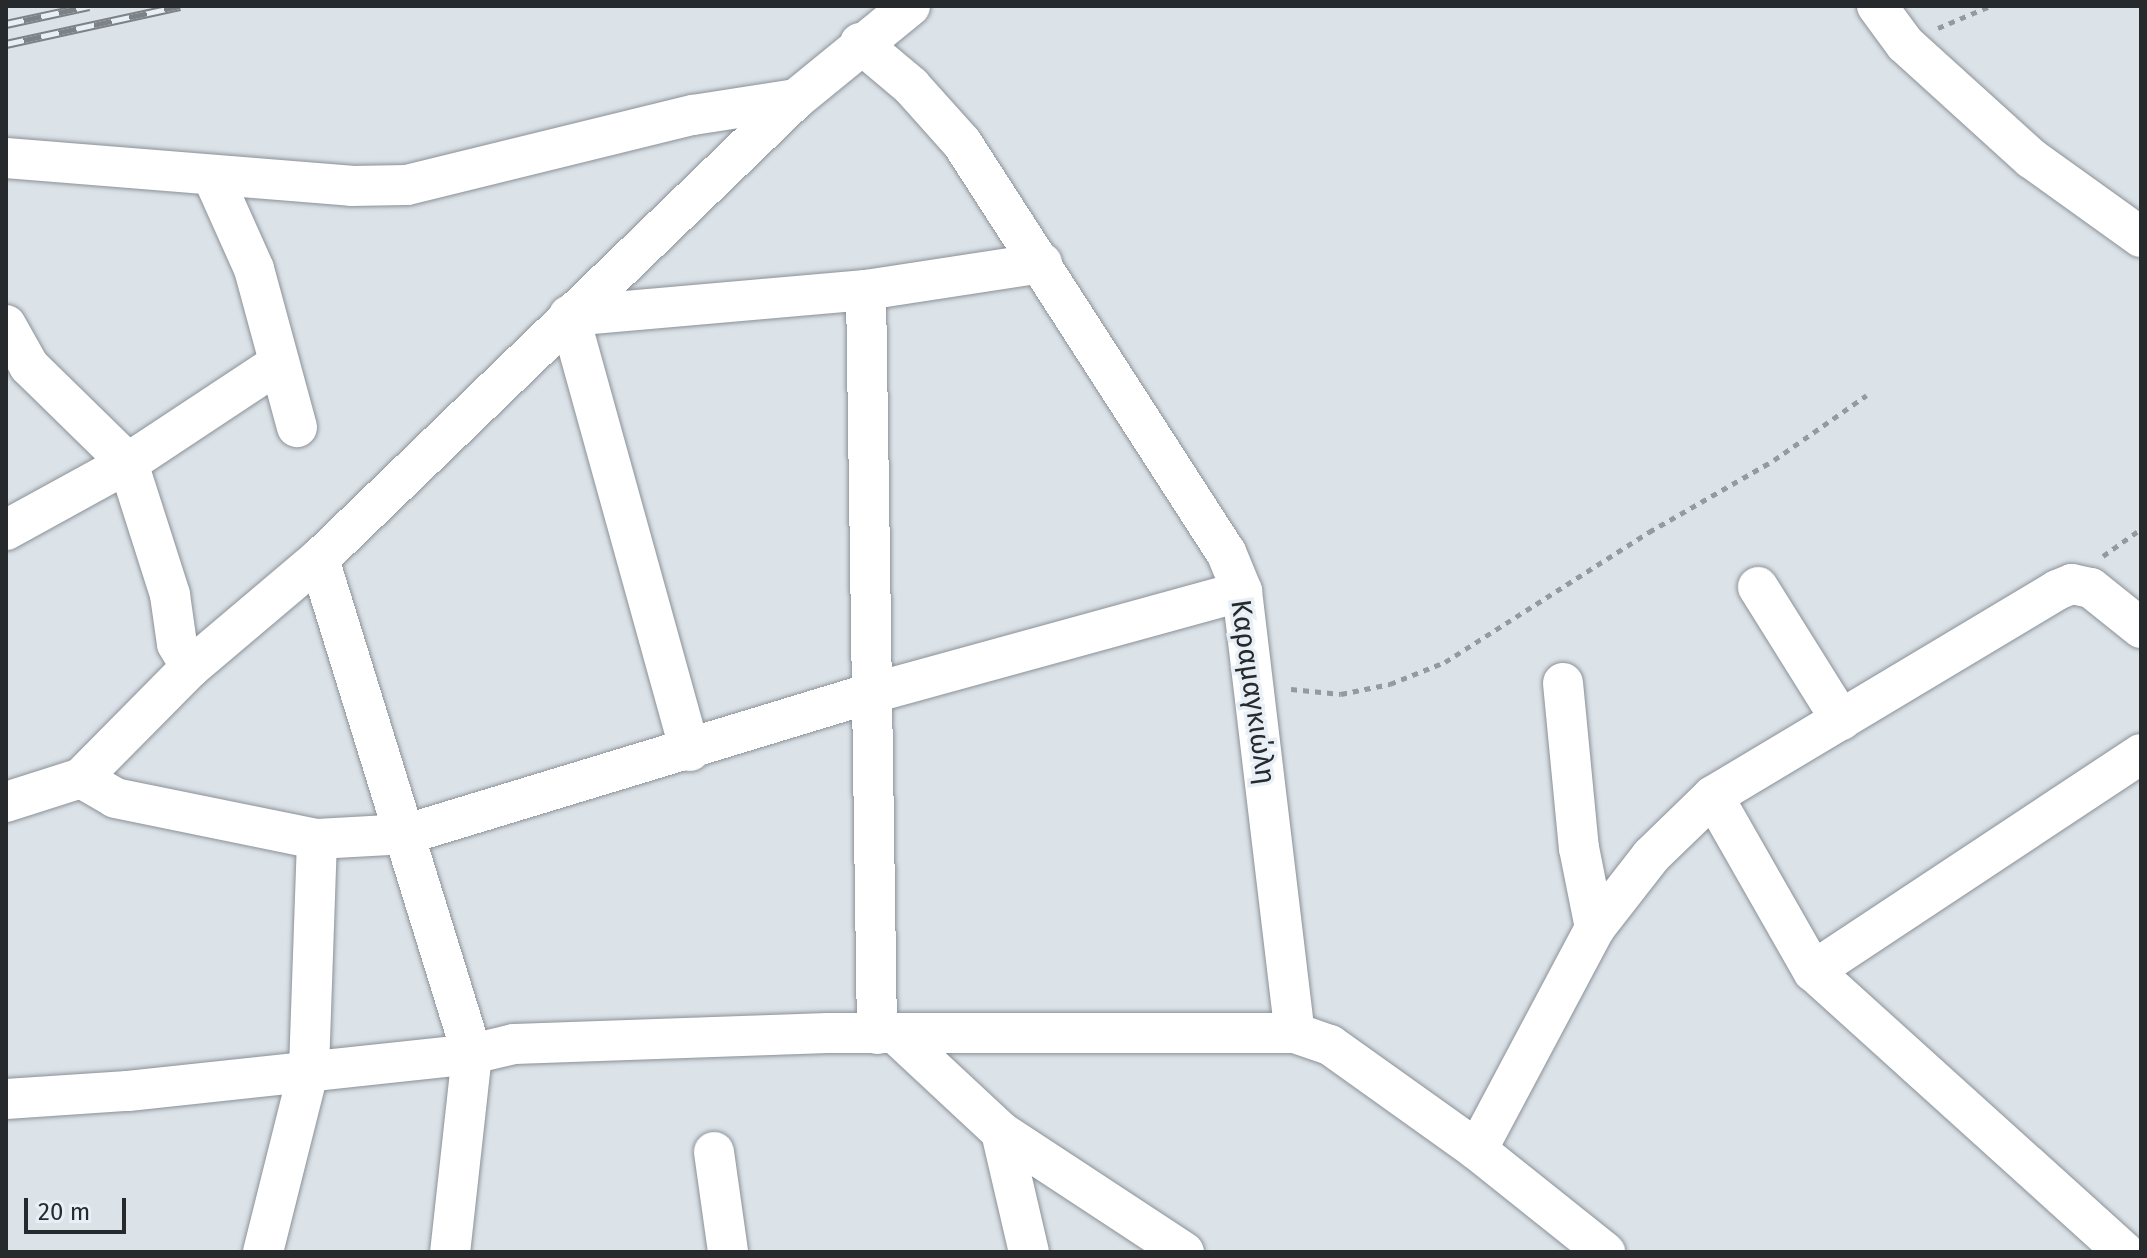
<!DOCTYPE html>
<meta charset="utf-8">
<style>
body{margin:0}
#map{position:relative;width:2147px;height:1258px;overflow:hidden;background:#dbe2e8;font-family:"Fira Sans",sans-serif}
div>[style]{position:absolute}
[style*='--x']{left:calc(var(--x)*1px);top:calc(var(--y)*1px);width:calc(var(--w)*1px);rotate:calc(var(--a)*1deg)}
.path>*{height:5px;margin-top:-2.5px;transform-origin:0;background:repeating-linear-gradient(90deg,#959a9f 0 6px,transparent 0 12px)}
.roads{filter:drop-shadow(0 0 2px #8b9197) drop-shadow(0 0 2px #8b9197)}
.minor>*{height:40px;margin:-20px;padding:0 20px;transform-origin:20px;border-radius:20px;background:#fff}
.rail>*{height:9px;margin-top:-4.5px;transform-origin:0;background:repeating-linear-gradient(90deg,#e8eff6 0 18px,#7d8286 0 36px);box-sizing:border-box;border-block:2px solid #7d8286}
span{translate:-50% -50%;white-space:nowrap;text-align:center;line-height:1.15;-webkit-text-stroke:7px #e8eff6;paint-order:stroke}
.street-label{font-size:28px;color:#272a2c}
.frame{position:absolute;inset:0;border:8px solid #272a2c;pointer-events:none}
.scale{position:absolute;left:24px;top:1198px;width:102px;height:36px;box-sizing:border-box;border:4px solid #272a2c;border-top:0;padding-left:10px;font-size:24px;line-height:28px;white-space:nowrap;color:#272a2c;-webkit-text-stroke:6px #e8eff6;paint-order:stroke}
</style>
<div id="map">
<div class="path">
<div style="--x:1938;--y:28;--w:56;--a:-22.9"></div>
<div style="--x:2103;--y:556;--w:47;--a:-35.4"></div>
<div style="--x:1291;--y:689;--w:50;--a:5.7"></div>
<div style="--x:1341;--y:694;--w:50;--a:-11.5"></div>
<div style="--x:1390;--y:684;--w:59;--a:-21.8"></div>
<div style="--x:1445;--y:662;--w:242;--a:-32.5"></div>
<div style="--x:1649;--y:532;--w:144;--a:-29.9"></div>
<div style="--x:1774;--y:460;--w:113;--a:-35"></div>
</div>
<div class="roads">
<div class="minor">
<div style="--x:1877;--y:6;--w:47;--a:53.6"></div>
<div style="--x:1905;--y:44;--w:171;--a:42.2"></div>
<div style="--x:2032;--y:159;--w:134;--a:35.6"></div>
<div style="--x:860;--y:43;--w:67;--a:40.1"></div>
<div style="--x:911;--y:86;--w:76;--a:48.2"></div>
<div style="--x:962;--y:143;--w:487;--a:57.2"></div>
<div style="--x:1226;--y:552;--w:42;--a:67.7"></div>
<div style="--x:1242;--y:591;--w:445;--a:83.2"></div>
<div style="--x:1295;--y:1033;--w:37;--a:19"></div>
<div style="--x:1330;--y:1045;--w:181;--a:35.5"></div>
<div style="--x:1477;--y:1150;--w:164;--a:38.6"></div>
<div style="--x:6;--y:158;--w:346;--a:4.6"></div>
<div style="--x:351;--y:186;--w:56;--a:-1"></div>
<div style="--x:407;--y:185;--w:294;--a:-13.8"></div>
<div style="--x:693;--y:115;--w:104;--a:-8.8"></div>
<div style="--x:796;--y:99;--w:147;--a:-39.2"></div>
<div style="--x:212;--y:175;--w:103;--a:65.9"></div>
<div style="--x:254;--y:269;--w:164;--a:74.8"></div>
<div style="--x:866;--y:290;--w:744;--a:89.15"></div>
<div style="--x:6;--y:325;--w:47;--a:60.7"></div>
<div style="--x:29;--y:366;--w:139;--a:44.4"></div>
<div style="--x:128;--y:463;--w:139;--a:72.3"></div>
<div style="--x:170;--y:595;--w:49;--a:81.9"></div>
<div style="--x:177;--y:644;--w:27;--a:59"></div>
<div style="--x:6;--y:530;--w:139;--a:-28.8"></div>
<div style="--x:128;--y:463;--w:181;--a:-33.5"></div>
<div style="--x:319;--y:559;--w:518;--a:72.82"></div>
<div style="--x:472;--y:1054;--w:199;--a:96.3"></div>
<div style="--x:1758;--y:587;--w:157;--a:58"></div>
<div style="--x:1563;--y:683;--w:166;--a:84.5"></div>
<div style="--x:1579;--y:848;--w:82;--a:78.7"></div>
<div style="--x:690;--y:751;--w:452;--a:-105.5"></div>
<div style="--x:569;--y:316;--w:298;--a:-5"></div>
<div style="--x:866;--y:290;--w:178;--a:-8.7"></div>
<div style="--x:81;--y:778;--w:39;--a:30"></div>
<div style="--x:115;--y:798;--w:206;--a:11.5"></div>
<div style="--x:317;--y:839;--w:90;--a:-3.2"></div>
<div style="--x:407;--y:834;--w:483;--a:-16.9"></div>
<div style="--x:869;--y:694;--w:387;--a:-15.4"></div>
<div style="--x:1713;--y:796;--w:202;--a:60.3"></div>
<div style="--x:1813;--y:971;--w:419;--a:42.1"></div>
<div style="--x:6;--y:802;--w:79;--a:-17.7"></div>
<div style="--x:81;--y:778;--w:156;--a:-45.3"></div>
<div style="--x:191;--y:667;--w:167;--a:-40.2"></div>
<div style="--x:319;--y:559;--w:663;--a:-43.96"></div>
<div style="--x:1813;--y:971;--w:393;--a:-33.5"></div>
<div style="--x:897;--y:1035;--w:142;--a:43"></div>
<div style="--x:1001;--y:1132;--w:123;--a:76.9"></div>
<div style="--x:6;--y:1099;--w:122;--a:-3.8"></div>
<div style="--x:128;--y:1091;--w:346;--a:-6.1"></div>
<div style="--x:472;--y:1054;--w:43;--a:-13.4"></div>
<div style="--x:514;--y:1044;--w:314;--a:-2"></div>
<div style="--x:828;--y:1033;--w:467;--a:0"></div>
<div style="--x:1001;--y:1132;--w:219;--a:33.3"></div>
<div style="--x:1477;--y:1150;--w:251;--a:-62"></div>
<div style="--x:1595;--y:928;--w:91;--a:-52.1"></div>
<div style="--x:1651;--y:856;--w:86;--a:-44.1"></div>
<div style="--x:1713;--y:796;--w:401;--a:-30.9"></div>
<div style="--x:2057;--y:590;--w:16;--a:-22"></div>
<div style="--x:2072;--y:584;--w:19;--a:12"></div>
<div style="--x:2091;--y:588;--w:64;--a:38.7"></div>
<div style="--x:714;--y:1152;--w:101;--a:82"></div>
<div style="--x:263;--y:1252;--w:189;--a:-75.9"></div>
<div style="--x:309;--y:1069;--w:230;--a:-88"></div>
</div>
</div>
<div class="rail">
<div style="--x:6;--y:24;--w:85;--a:-12.2"></div>
<div style="--x:6;--y:44;--w:178;--a:-12.3"></div>
</div>
<div class="street-label">
<span style="left:1253px;top:692px;rotate:82deg">Καραμαγκιώλη</span>
</div>
<div class="frame"></div>
<div class="scale">20 m</div>
</div>
